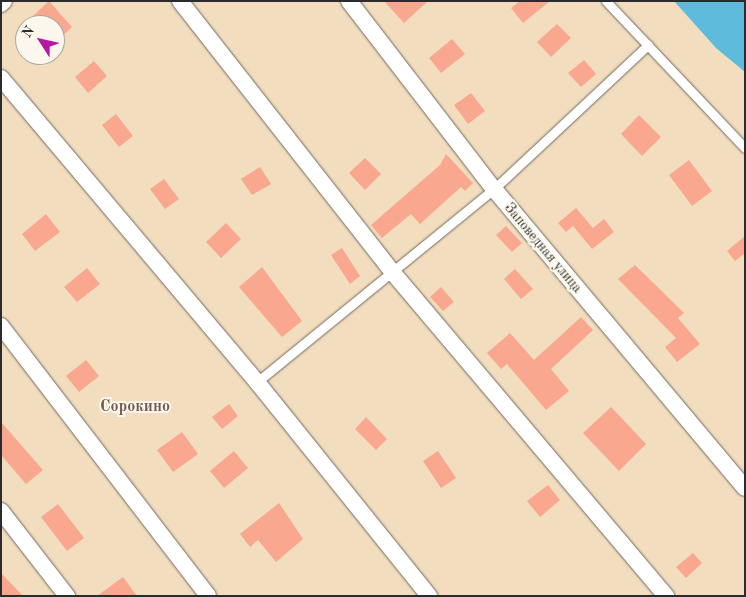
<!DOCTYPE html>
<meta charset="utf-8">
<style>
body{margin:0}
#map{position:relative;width:746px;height:597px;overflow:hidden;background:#f3ddbf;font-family:"Old Standard TT",serif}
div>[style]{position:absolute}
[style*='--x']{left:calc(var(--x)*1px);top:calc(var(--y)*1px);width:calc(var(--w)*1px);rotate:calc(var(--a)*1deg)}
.water>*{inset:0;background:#5ebbdc}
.building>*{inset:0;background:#f9a78f}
.roads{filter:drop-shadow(0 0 1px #71695f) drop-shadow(0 0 1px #71695f)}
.lane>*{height:9px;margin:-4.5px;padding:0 4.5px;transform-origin:4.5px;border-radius:4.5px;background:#fff}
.street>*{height:16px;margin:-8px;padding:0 8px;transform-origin:8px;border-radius:8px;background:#fff}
span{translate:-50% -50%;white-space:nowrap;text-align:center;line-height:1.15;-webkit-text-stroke:4px #fbf7ec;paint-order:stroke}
.street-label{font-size:14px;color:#2b2b2b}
.quarter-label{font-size:16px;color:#73564e;font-weight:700}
.frame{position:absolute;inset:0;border:2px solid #2b2b2b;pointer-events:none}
.north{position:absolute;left:15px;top:15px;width:50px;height:50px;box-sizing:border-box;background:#fbf7ec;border:1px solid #a8a59f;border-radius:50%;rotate:305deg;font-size:14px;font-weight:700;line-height:20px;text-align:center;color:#2b2b2b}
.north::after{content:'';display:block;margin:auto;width:18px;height:22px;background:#b5179e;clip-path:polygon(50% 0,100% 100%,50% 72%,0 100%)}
</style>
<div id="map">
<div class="water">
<div style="clip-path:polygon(674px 1px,745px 1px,745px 72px,716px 48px)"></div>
</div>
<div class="building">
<div style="clip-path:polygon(49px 1px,72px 27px,55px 43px,55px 25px,23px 25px)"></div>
<div style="clip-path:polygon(384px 1px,428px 1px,404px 23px)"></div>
<div style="clip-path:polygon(520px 1px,550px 1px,523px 23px,511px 8px)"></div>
<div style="clip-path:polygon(557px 24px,571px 38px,551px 57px,537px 42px)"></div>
<div style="clip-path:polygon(452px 39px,465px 54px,441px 73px,429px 58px)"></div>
<div style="clip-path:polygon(584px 60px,596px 74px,581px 87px,568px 73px)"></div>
<div style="clip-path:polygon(94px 61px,107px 76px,88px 93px,75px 77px)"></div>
<div style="clip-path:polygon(471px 93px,485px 111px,468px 124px,454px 105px)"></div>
<div style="clip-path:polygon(116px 114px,133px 136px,119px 147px,102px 125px)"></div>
<div style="clip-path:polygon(639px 115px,661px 137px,642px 156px,621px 134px)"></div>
<div style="clip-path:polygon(446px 154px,473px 183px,465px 191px,461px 187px,420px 224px,411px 214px,382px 238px,371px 225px,440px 165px)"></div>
<div style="clip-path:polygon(365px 158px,381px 174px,365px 190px,349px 173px)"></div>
<div style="clip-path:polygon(689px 160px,712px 191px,692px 206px,669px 175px)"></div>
<div style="clip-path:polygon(260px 167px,271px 184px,252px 195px,241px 179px)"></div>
<div style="clip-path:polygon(164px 179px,179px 199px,165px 209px,150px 189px)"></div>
<div style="clip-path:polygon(576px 208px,593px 228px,604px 219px,614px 232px,592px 249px,573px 226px,566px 232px,558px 223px)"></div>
<div style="clip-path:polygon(46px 214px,60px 232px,35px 251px,22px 234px)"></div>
<div style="clip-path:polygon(226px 223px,241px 239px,221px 258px,206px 242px)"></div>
<div style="clip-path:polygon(506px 226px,522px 243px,512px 252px,496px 235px)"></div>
<div style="clip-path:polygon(745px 236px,745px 253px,735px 261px,727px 251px)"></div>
<div style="clip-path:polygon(342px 248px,360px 276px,350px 284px,331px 255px)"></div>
<div style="clip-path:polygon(635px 265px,684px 313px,678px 318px,700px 344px,677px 362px,665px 347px,676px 338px,618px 279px)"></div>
<div style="clip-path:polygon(262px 267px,302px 321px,282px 337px,239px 287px)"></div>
<div style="clip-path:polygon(87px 268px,100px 284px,77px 302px,64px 287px)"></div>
<div style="clip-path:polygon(515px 269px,533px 289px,521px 299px,504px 279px)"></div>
<div style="clip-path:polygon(441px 287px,454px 302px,443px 311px,430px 297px)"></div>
<div style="clip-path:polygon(581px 317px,593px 330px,551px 369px,569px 391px,546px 410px,507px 364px,501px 369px,487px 353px,510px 333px,534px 360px)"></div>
<div style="clip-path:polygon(86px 360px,99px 376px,79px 392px,66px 376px)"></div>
<div style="clip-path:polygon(229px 404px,238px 416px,222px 429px,212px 417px)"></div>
<div style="clip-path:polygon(611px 407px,646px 444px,619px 471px,583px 433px)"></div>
<div style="clip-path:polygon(366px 417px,387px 439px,376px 450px,355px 429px)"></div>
<div style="clip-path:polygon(1px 422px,43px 470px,26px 484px,1px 455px)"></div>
<div style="clip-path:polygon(182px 432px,198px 454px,173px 472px,157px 450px)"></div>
<div style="clip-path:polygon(234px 451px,248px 468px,224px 488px,210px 471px)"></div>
<div style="clip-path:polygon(438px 451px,456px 478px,441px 488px,423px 461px)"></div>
<div style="clip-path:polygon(548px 485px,560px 500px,540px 517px,527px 501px)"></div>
<div style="clip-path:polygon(279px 503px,303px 539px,276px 562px,258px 540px,250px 547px,240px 534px)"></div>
<div style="clip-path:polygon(58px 504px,84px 538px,67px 551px,41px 517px)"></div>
<div style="clip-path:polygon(693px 553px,702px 563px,686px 578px,676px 567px)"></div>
<div style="clip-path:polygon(1px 573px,23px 596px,1px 596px)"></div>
<div style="clip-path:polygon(123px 577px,137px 596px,97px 596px)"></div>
</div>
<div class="roads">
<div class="lane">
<div style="--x:606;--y:1;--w:202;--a:46.6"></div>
<div style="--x:257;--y:382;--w:306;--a:-39.2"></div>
<div style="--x:494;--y:189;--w:211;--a:-43.1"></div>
</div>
<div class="street">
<div style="--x:180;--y:1;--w:347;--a:51.9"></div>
<div style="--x:394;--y:274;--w:422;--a:49.8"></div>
<div style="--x:349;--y:1;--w:237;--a:52.4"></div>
<div style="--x:494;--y:189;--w:390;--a:50"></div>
<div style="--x:1;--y:4;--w:4;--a:-45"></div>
<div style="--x:1;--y:78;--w:397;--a:49.9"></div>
<div style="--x:257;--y:382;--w:275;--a:51.2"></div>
<div style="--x:1;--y:326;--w:340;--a:52.5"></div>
<div style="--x:1;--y:511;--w:108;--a:52.2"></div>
</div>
</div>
<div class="street-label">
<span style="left:543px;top:248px;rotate:50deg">Заповедная улица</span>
</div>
<div class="quarter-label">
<span style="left:135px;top:407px">Сорокино</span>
</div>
<div class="frame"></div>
<div class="north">N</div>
</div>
